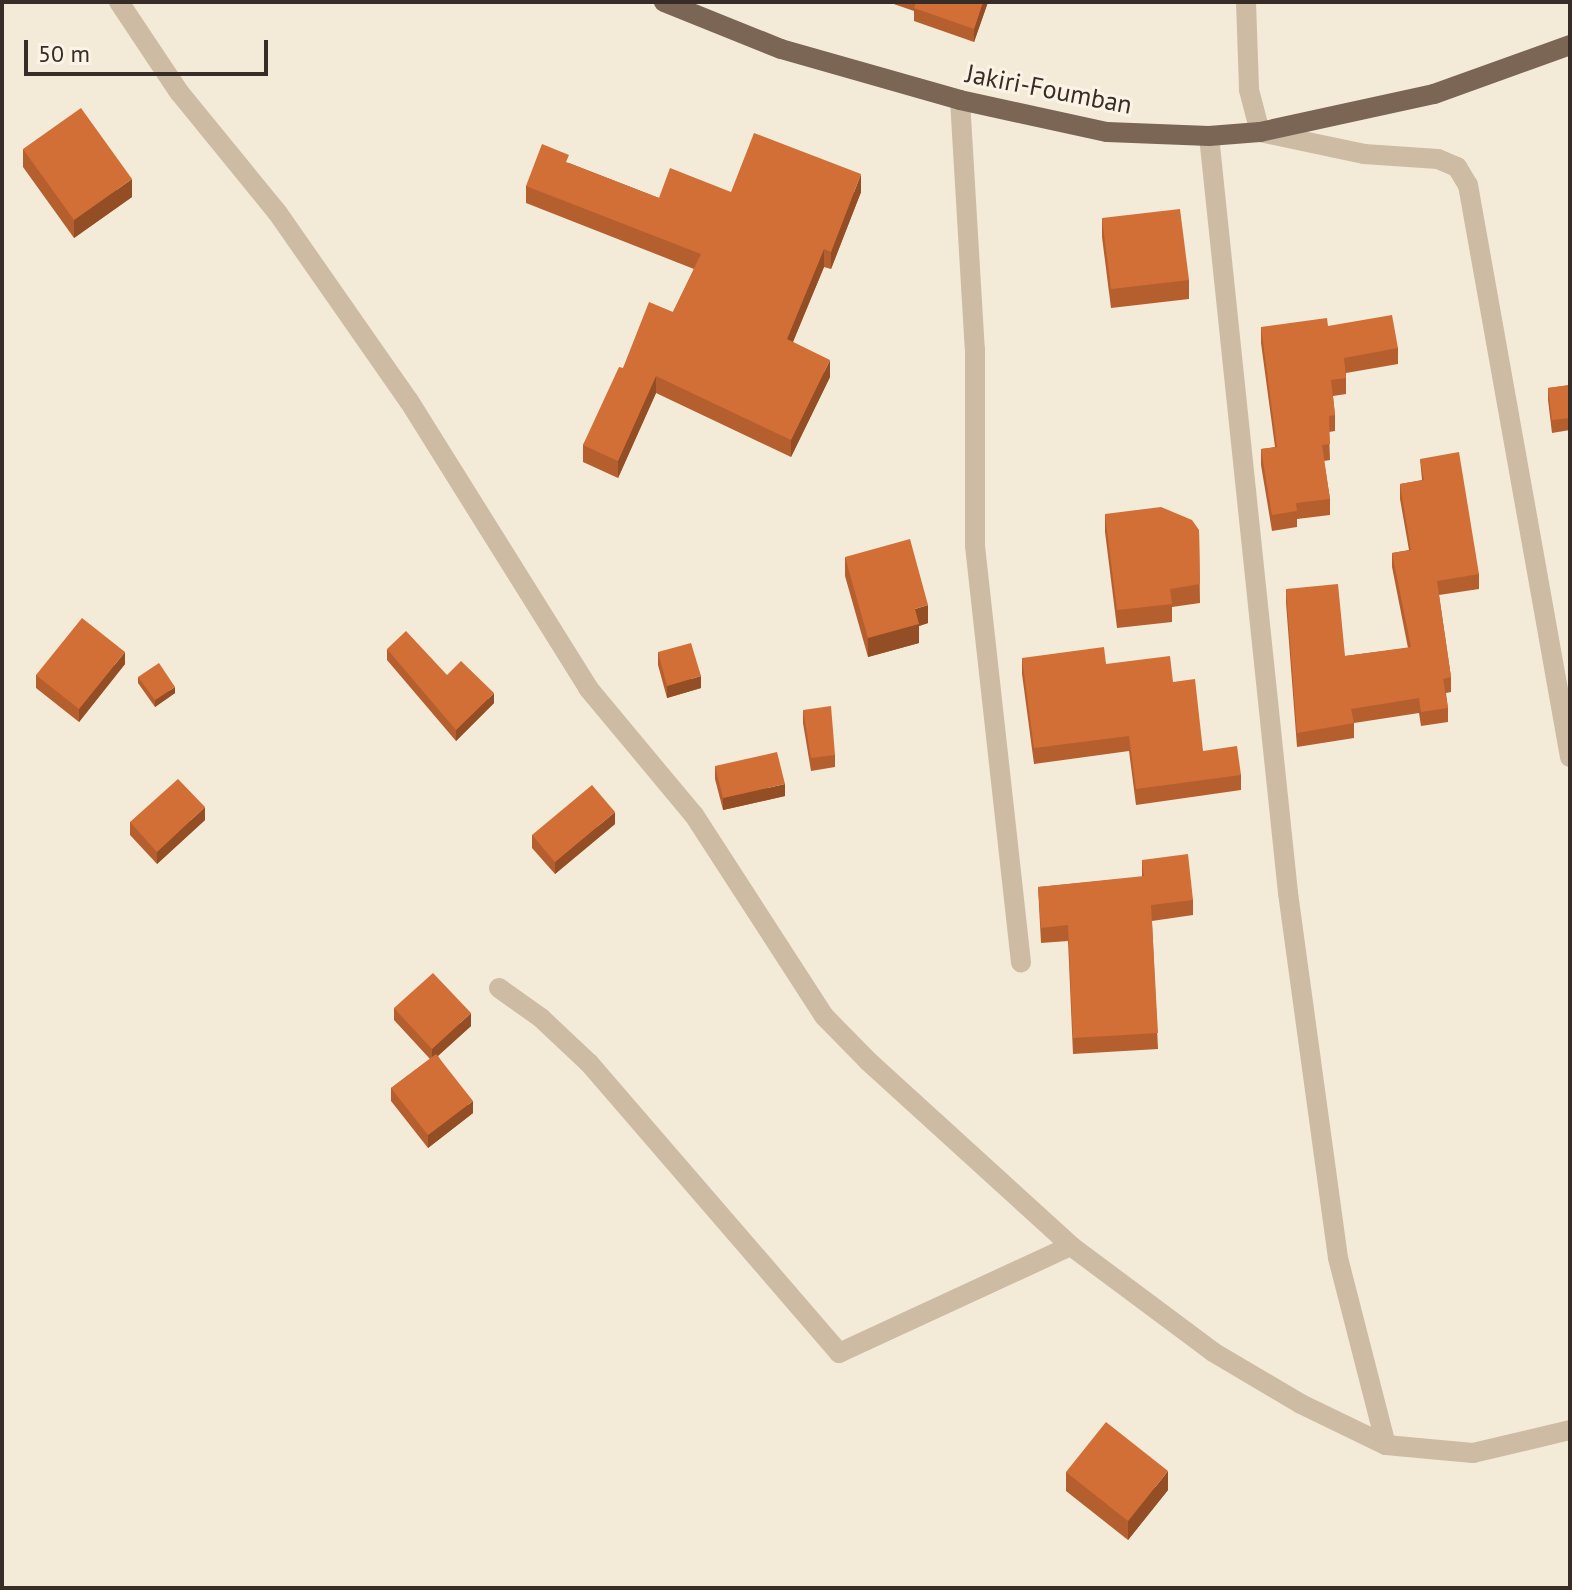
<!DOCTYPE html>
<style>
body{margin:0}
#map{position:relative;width:1572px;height:1590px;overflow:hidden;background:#f4ead8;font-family:"PT Sans",sans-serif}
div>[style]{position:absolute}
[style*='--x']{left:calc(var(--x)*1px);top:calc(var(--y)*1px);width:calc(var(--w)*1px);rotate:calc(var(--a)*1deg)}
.minor>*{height:20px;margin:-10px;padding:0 10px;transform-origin:10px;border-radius:10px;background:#cdbba3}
.primary>*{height:20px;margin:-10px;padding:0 10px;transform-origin:10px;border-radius:10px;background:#7b6655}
.wall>*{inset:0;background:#b55f2f}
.shaded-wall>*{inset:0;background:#934e26}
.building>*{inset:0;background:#d26f37}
span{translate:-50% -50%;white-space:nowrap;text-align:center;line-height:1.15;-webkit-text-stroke:6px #fbf3e5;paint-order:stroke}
.street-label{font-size:26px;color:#372d26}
.frame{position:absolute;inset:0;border:4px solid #372d26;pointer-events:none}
.scale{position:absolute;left:24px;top:40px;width:244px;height:36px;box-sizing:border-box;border:4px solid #372d26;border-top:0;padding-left:10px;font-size:24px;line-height:28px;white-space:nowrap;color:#372d26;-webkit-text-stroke:6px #fbf3e5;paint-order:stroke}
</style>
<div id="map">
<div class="minor">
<div style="--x:119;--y:2;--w:108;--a:56.3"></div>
<div style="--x:179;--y:92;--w:155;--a:50.8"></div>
<div style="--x:277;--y:212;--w:231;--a:55.1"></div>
<div style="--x:409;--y:401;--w:338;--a:58"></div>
<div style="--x:588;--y:688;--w:165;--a:50.2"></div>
<div style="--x:694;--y:815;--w:239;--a:57.1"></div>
<div style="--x:824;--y:1016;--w:63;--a:45.6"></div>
<div style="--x:868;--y:1061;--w:275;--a:42.3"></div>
<div style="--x:1071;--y:1246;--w:177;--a:36.7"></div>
<div style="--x:1213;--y:1352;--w:102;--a:30.6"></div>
<div style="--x:1301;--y:1404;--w:94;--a:25.8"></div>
<div style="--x:1386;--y:1445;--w:87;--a:5.3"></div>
<div style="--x:1473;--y:1453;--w:100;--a:-13.3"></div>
<div style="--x:1246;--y:2;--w:88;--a:88"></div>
<div style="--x:1249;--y:90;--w:43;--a:75.3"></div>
<div style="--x:1260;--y:132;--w:106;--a:11.9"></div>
<div style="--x:1364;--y:154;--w:74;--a:3.9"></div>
<div style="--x:1438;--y:159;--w:21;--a:23"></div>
<div style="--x:1457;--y:167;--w:21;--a:59"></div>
<div style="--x:1468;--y:185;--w:581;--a:79.89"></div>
<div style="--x:960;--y:100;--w:249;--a:86.6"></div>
<div style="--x:975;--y:349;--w:197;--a:90"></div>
<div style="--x:975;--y:546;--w:419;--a:83.7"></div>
<div style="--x:1209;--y:136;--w:761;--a:84.04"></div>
<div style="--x:1288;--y:893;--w:368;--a:82.2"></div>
<div style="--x:1338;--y:1258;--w:193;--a:75.6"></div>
<div style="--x:499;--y:988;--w:52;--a:35.5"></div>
<div style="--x:541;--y:1018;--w:66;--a:43.2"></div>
<div style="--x:589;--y:1063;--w:383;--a:49.2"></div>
<div style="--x:839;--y:1353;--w:255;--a:-24.8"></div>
</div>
<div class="primary">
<div style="--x:664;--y:2;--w:126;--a:21.9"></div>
<div style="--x:781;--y:49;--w:186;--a:15.9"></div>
<div style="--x:960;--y:100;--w:150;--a:12.3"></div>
<div style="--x:1107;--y:132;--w:102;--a:2.2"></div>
<div style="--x:1209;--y:136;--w:51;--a:-4.5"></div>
<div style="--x:1260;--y:132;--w:178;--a:-12.3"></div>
<div style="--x:1434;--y:94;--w:145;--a:-19.8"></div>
</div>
<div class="wall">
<div style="clip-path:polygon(888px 2px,988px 2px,974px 42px,914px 21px,914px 11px)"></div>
<div style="clip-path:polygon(23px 149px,132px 197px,74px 238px,23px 167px)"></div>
<div style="clip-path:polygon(569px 163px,659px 198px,731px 192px,861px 192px,831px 269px,824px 267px,793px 342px,830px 377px,791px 457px,656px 393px,618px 478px,583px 462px,583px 445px,623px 368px,673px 312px,694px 269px,526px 203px,526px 186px)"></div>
<div style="clip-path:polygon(1102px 218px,1189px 280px,1189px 299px,1111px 308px,1102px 237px)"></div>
<div style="clip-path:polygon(1328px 326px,1398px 348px,1398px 364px,1346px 373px,1346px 394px,1333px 396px,1335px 415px,1335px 431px,1329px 432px,1330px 460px,1324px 461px,1330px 499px,1330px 515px,1297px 519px,1297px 527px,1272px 531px,1261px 465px,1261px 449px,1275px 447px,1261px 343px,1261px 327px)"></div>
<div style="clip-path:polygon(1570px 385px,1570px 430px,1552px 433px,1548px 400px,1548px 388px)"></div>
<div style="clip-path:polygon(1420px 459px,1479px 574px,1479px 589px,1439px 595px,1451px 677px,1451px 692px,1446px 693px,1448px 708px,1448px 722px,1421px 726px,1419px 713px,1354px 723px,1354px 738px,1297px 747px,1286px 603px,1286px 589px,1345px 656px,1408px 648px,1392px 567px,1392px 553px,1409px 550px,1400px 499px,1400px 484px,1422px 480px)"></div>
<div style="clip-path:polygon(1105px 514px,1199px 530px,1200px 603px,1172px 607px,1172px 622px,1117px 628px,1105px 532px)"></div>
<div style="clip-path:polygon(845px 557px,928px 623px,919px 626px,919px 643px,868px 657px,845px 576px)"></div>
<div style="clip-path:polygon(387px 649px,447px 675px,494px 703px,456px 741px,387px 660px)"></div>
<div style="clip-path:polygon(658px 652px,701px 688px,667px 698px,658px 665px)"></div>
<div style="clip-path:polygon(1022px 658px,1106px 664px,1173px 682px,1203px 751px,1241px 775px,1241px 790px,1136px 805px,1129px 751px,1034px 764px,1022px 674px)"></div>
<div style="clip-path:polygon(125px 664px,79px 722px,36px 688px,36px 675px)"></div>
<div style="clip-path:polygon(138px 677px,175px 693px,155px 707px,138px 683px)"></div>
<div style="clip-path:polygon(803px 710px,835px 755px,835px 767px,811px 771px,803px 723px)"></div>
<div style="clip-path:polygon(715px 766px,785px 796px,723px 810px,715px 779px)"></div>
<div style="clip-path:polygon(205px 820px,157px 864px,130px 835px,130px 822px)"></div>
<div style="clip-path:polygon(615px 824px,555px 874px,532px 848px,532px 835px)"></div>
<div style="clip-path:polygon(1142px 860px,1193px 900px,1193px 915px,1152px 921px,1158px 1049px,1073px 1054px,1068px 941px,1041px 943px,1038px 887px,1142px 877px)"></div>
<div style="clip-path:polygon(394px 1008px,471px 1026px,438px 1056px,473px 1113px,428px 1148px,391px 1101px,391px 1088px,430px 1059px,394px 1020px)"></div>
<div style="clip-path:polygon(1066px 1472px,1168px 1490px,1128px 1540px,1066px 1491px)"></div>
</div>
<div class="shaded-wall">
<div style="clip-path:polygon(983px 2px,988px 2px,974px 42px,974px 29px)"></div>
<div style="clip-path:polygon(861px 174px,861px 192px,831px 269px,831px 252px)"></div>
<div style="clip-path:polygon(132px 179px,132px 197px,74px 238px,74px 220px)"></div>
<div style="clip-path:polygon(824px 249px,824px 267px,787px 356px,787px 339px)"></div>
<div style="clip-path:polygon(830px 360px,830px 377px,791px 457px,791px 440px)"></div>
<div style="clip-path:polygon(656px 376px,656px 393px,618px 478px,618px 461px)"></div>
<div style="clip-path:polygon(928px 605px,928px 623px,919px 626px,919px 643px,868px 657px,868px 638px,915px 609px)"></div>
<div style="clip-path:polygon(125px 652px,125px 664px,79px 722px,79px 709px)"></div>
<div style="clip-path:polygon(701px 676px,701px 688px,667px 698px,667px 686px)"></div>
<div style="clip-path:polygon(175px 687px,175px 693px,155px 707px,155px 700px)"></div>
<div style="clip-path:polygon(494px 693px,494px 703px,456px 741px,456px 730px)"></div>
<div style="clip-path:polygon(785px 784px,785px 796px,723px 810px,723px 798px)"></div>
<div style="clip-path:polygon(205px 807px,205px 820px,157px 864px,157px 852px)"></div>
<div style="clip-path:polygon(615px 812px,615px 824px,555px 874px,555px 862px)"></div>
<div style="clip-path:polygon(471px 1013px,471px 1026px,432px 1061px,432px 1049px)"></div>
<div style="clip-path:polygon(473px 1101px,473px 1113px,428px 1148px,428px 1135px)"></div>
<div style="clip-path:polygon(1168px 1471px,1168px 1490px,1128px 1540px,1128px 1521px)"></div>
</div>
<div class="building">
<div style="clip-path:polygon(916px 2px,983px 2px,974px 29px,914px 8px)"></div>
<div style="clip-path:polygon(81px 108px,132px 179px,74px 220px,23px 149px)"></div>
<div style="clip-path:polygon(754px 133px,861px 174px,831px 252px,824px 249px,787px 339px,830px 360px,791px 440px,656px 376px,618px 461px,583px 445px,619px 367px,623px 368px,649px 302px,673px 312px,701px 254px,526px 186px,542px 144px,569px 155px,566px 162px,659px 198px,670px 168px,731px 192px)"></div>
<div style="clip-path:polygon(1180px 209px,1189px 280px,1111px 289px,1102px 218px)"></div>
<div style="clip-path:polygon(1392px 315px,1398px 348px,1344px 358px,1346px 378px,1331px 380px,1335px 415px,1329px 416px,1330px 444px,1322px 445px,1330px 499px,1296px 503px,1297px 511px,1272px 515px,1261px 449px,1277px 447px,1261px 327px,1327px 318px,1328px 326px)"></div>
<div style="clip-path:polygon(1570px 385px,1570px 418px,1552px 420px,1548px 388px)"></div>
<div style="clip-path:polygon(1459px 452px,1479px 574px,1437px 581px,1451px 677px,1443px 679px,1448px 708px,1421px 712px,1419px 698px,1351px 709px,1354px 723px,1297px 733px,1286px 589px,1338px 584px,1345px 656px,1411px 647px,1392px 553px,1411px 550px,1400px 484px,1424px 480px,1420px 459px)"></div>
<div style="clip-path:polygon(1161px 507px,1192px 520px,1199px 530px,1200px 584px,1170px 589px,1172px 604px,1117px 610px,1105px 514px)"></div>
<div style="clip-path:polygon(910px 539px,928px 605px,915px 609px,919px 624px,868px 638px,845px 557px)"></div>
<div style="clip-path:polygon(82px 618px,125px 652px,79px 709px,36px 675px)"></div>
<div style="clip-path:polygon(406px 631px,447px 675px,461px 661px,494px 693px,456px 730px,387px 649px)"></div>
<div style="clip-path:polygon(691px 643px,701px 676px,667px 686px,658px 652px)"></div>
<div style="clip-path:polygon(1104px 647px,1106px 664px,1170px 656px,1173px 682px,1195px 679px,1203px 751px,1237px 746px,1241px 775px,1136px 789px,1129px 736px,1034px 748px,1022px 658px)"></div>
<div style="clip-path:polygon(159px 663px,175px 687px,155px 700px,138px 677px)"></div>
<div style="clip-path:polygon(831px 706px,835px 755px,811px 758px,803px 710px)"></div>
<div style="clip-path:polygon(777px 752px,785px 784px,723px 798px,715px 766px)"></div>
<div style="clip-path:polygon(178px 779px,205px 807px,157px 852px,130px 822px)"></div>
<div style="clip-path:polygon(592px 785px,615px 812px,555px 862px,532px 835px)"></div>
<div style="clip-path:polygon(1188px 854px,1193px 900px,1151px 905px,1158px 1033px,1073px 1038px,1068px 925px,1041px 928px,1038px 887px,1144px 876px,1142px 860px)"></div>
<div style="clip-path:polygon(433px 973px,471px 1013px,432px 1049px,394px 1008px)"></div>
<div style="clip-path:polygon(436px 1054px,473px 1101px,428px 1135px,391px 1088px)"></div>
<div style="clip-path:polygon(1106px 1422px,1168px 1471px,1128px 1521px,1066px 1472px)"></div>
</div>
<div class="street-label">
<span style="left:1049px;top:89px;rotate:11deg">Jakiri-Foumban</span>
</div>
<div class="frame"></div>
<div class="scale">50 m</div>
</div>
